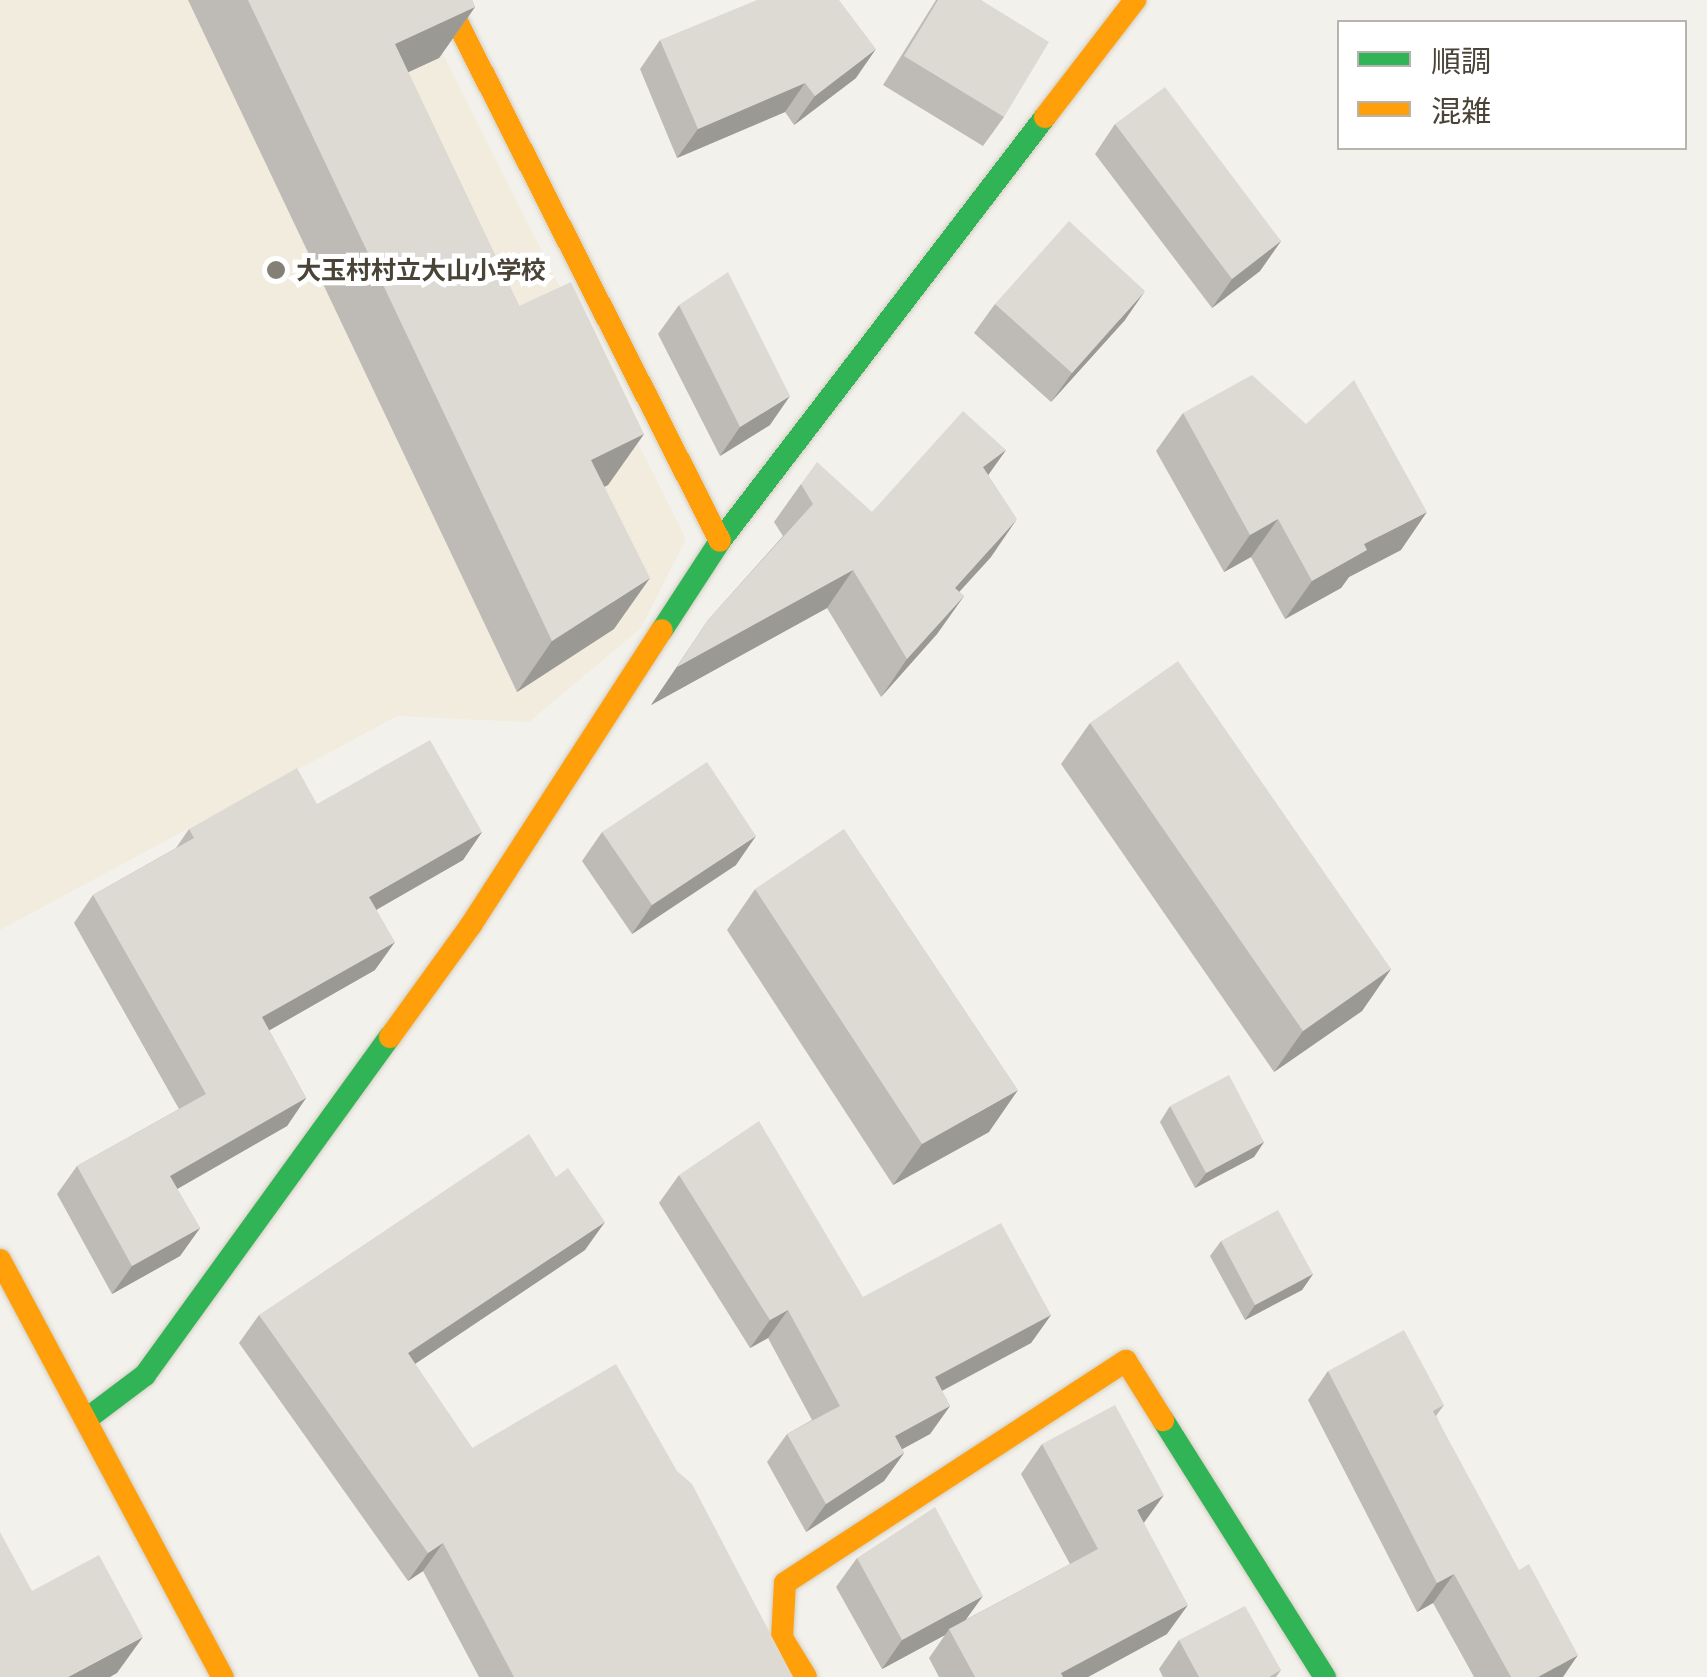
<!DOCTYPE html>
<meta charset="utf-8">
<style>
body{margin:0}
#map{position:relative;width:1707px;height:1677px;overflow:hidden;background:#f3f1ec;font-family:Montserrat,"Noto Sans JP",sans-serif}
div>[style]{position:absolute}
[style*='--x']{left:calc(var(--x)*1px);top:calc(var(--y)*1px);width:calc(var(--w)*1px);rotate:calc(var(--a)*1deg)}
.education>*{inset:0;background:#f1ecde}
.roads{filter:drop-shadow(0 0 2px #d3cec2) drop-shadow(0 0 2px #d3cec2)}
.fast>*{height:22px;margin:-11px;padding:0 11px;transform-origin:11px;border-radius:11px;background:#30b455}
.slow>*{height:22px;margin:-11px;padding:0 11px;transform-origin:11px;border-radius:11px;background:#ff9f0a}
.wall>*{inset:0;background:#bebbb6}
.shaded-wall>*{inset:0;background:#9b9994}
.building>*{inset:0;background:#dddad4}
.dots>*{width:28px;height:28px;translate:-50% -50%;box-sizing:border-box;border:5px solid #fff;border-radius:50%}
span{translate:-50% -50%;white-space:nowrap;text-align:center;line-height:1.15;-webkit-text-stroke:10px #fff;paint-order:stroke}
.poi-label{font-size:25px;color:#4a4337;font-weight:700}
.left{translate:0 -50%;text-align:left}
.legend{position:absolute;left:1337px;top:20px;width:350px;height:130px;box-sizing:border-box;background:#fff;border:2px solid #b7b4af;margin:0;padding:12px 18px;list-style:none;font-size:30px;color:#4a4337}
.legend li{display:flex;align-items:center;gap:20px;height:50px}
.legend b{width:50px;border:2px solid #b7b4af}
</style>
<div id="map">
<div class="education">
<div style="clip-path:polygon(0 0,416px 0,686px 539px,641px 628px,529px 722px,397px 716px,0 930px)"></div>
</div>
<div class="roads">
<div class="fast">
<div style="--x:662;--y:630;--w:106;--a:-56.9"></div>
<div style="--x:720;--y:541;--w:534;--a:-52.53"></div>
<div style="--x:88;--y:1418;--w:71;--a:-37"></div>
<div style="--x:145;--y:1375;--w:417;--a:-54.1"></div>
<div style="--x:1163;--y:1420;--w:304;--a:57.8"></div>
</div>
<div class="slow">
<div style="--x:446;--y:0;--w:606;--a:63.14"></div>
<div style="--x:1045;--y:117;--w:148;--a:-52.4"></div>
<div style="--x:390;--y:1037;--w:138;--a:-54.1"></div>
<div style="--x:471;--y:925;--w:351;--a:-57.1"></div>
<div style="--x:0;--y:1260;--w:473;--a:61.9"></div>
<div style="--x:806;--y:1677;--w:46;--a:-121.6"></div>
<div style="--x:782;--y:1638;--w:55;--a:-86.9"></div>
<div style="--x:785;--y:1583;--w:407;--a:-33.1"></div>
<div style="--x:1126;--y:1361;--w:70;--a:57.9"></div>
</div>
</div>
<div class="wall">
<div style="clip-path:polygon(188px 0,472px 0,475px 7px,439px 58px,408px 72px,519px 306px,644px 434px,608px 485px,604px 487px,614px 629px,517px 692px)"></div>
<div style="clip-path:polygon(936px 0,981px 0,1004px 117px,983px 146px,883px 85px)"></div>
<div style="clip-path:polygon(660px 40px,856px 78px,794px 125px,785px 112px,677px 158px,640px 69px)"></div>
<div style="clip-path:polygon(1115px 124px,1281px 241px,1260px 271px,1212px 308px,1095px 154px)"></div>
<div style="clip-path:polygon(995px 304px,1125px 320px,1051px 402px,974px 333px)"></div>
<div style="clip-path:polygon(679px 305px,770px 425px,720px 456px,658px 334px)"></div>
<div style="clip-path:polygon(1183px 413px,1401px 550px,1349px 577px,1341px 588px,1285px 619px,1251px 557px,1224px 572px,1156px 451px)"></div>
<div style="clip-path:polygon(1006px 450px,988px 475px,991px 557px,959px 592px,964px 596px,937px 634px,881px 697px,827px 608px,651px 705px,708px 620px,783px 536px,774px 522px,801px 484px,872px 512px)"></div>
<div style="clip-path:polygon(1090px 723px,1391px 969px,1362px 1011px,1274px 1072px,1061px 764px)"></div>
<div style="clip-path:polygon(317px 804px,482px 832px,463px 860px,377px 909px,375px 970px,269px 1030px,306px 1098px,287px 1126px,177px 1189px,200px 1228px,180px 1256px,112px 1294px,57px 1194px,77px 1166px,179px 1109px,74px 923px,93px 895px,176px 848px,189px 829px)"></div>
<div style="clip-path:polygon(602px 832px,736px 865px,632px 934px,582px 861px)"></div>
<div style="clip-path:polygon(755px 889px,989px 1132px,893px 1185px,727px 930px)"></div>
<div style="clip-path:polygon(1170px 1106px,1264px 1142px,1254px 1157px,1195px 1188px,1160px 1122px)"></div>
<div style="clip-path:polygon(679px 1175px,863px 1297px,1051px 1315px,1031px 1343px,942px 1391px,950px 1406px,930px 1434px,902px 1449px,904px 1453px,884px 1481px,806px 1532px,767px 1462px,787px 1434px,812px 1420px,768px 1338px,750px 1348px,659px 1203px)"></div>
<div style="clip-path:polygon(1221px 1241px,1313px 1274px,1302px 1290px,1245px 1320px,1210px 1256px)"></div>
<div style="clip-path:polygon(585px 1250px,415px 1364px,472px 1448px,793px 1677px,479px 1677px,423px 1571px,408px 1581px,239px 1343px,259px 1315px)"></div>
<div style="clip-path:polygon(1328px 1371px,1444px 1405px,1436px 1416px,1563px 1677px,1474px 1677px,1433px 1603px,1417px 1612px,1308px 1400px)"></div>
<div style="clip-path:polygon(1042px 1444px,1144px 1523px,1167px 1634px,1088px 1677px,939px 1677px,929px 1658px,945px 1635px,882px 1669px,836px 1587px,857px 1558px,967px 1619px,1070px 1564px,1021px 1474px)"></div>
<div style="clip-path:polygon(1179px 1640px,1281px 1670px,1276px 1677px,1163px 1677px,1159px 1669px)"></div>
</div>
<div class="shaded-wall">
<div style="clip-path:polygon(475px 7px,439px 58px,359px 95px,395px 44px)"></div>
<div style="clip-path:polygon(876px 49px,856px 78px,794px 125px,815px 96px)"></div>
<div style="clip-path:polygon(805px 83px,785px 112px,677px 158px,698px 129px)"></div>
<div style="clip-path:polygon(1281px 241px,1260px 271px,1212px 308px,1232px 279px)"></div>
<div style="clip-path:polygon(1145px 291px,1125px 320px,1051px 402px,1072px 373px)"></div>
<div style="clip-path:polygon(790px 396px,770px 425px,720px 456px,740px 427px)"></div>
<div style="clip-path:polygon(644px 434px,608px 485px,555px 511px,591px 460px)"></div>
<div style="clip-path:polygon(1006px 450px,979px 488px,983px 467px)"></div>
<div style="clip-path:polygon(1427px 512px,1401px 550px,1349px 577px,1341px 588px,1285px 619px,1312px 581px,1364px 544px)"></div>
<div style="clip-path:polygon(1017px 519px,991px 557px,928px 626px,955px 588px)"></div>
<div style="clip-path:polygon(1278px 519px,1251px 557px,1224px 572px,1250px 535px)"></div>
<div style="clip-path:polygon(853px 570px,827px 608px,651px 705px,677px 667px)"></div>
<div style="clip-path:polygon(650px 578px,614px 629px,517px 692px,552px 641px)"></div>
<div style="clip-path:polygon(964px 596px,937px 634px,881px 697px,907px 659px)"></div>
<div style="clip-path:polygon(482px 832px,463px 860px,350px 925px,369px 897px)"></div>
<div style="clip-path:polygon(756px 836px,736px 865px,632px 934px,652px 905px)"></div>
<div style="clip-path:polygon(395px 942px,375px 970px,242px 1046px,262px 1017px)"></div>
<div style="clip-path:polygon(1391px 969px,1362px 1011px,1274px 1072px,1303px 1031px)"></div>
<div style="clip-path:polygon(1018px 1090px,989px 1132px,893px 1185px,922px 1144px)"></div>
<div style="clip-path:polygon(306px 1098px,287px 1126px,151px 1204px,170px 1176px)"></div>
<div style="clip-path:polygon(1264px 1142px,1254px 1157px,1195px 1188px,1206px 1173px)"></div>
<div style="clip-path:polygon(605px 1222px,585px 1250px,388px 1382px,408px 1353px)"></div>
<div style="clip-path:polygon(200px 1228px,180px 1256px,112px 1294px,132px 1266px)"></div>
<div style="clip-path:polygon(1313px 1274px,1302px 1290px,1245px 1320px,1255px 1305px)"></div>
<div style="clip-path:polygon(788px 1310px,768px 1338px,750px 1348px,770px 1320px)"></div>
<div style="clip-path:polygon(1051px 1315px,1031px 1343px,915px 1405px,935px 1377px)"></div>
<div style="clip-path:polygon(950px 1406px,930px 1434px,875px 1464px,895px 1436px)"></div>
<div style="clip-path:polygon(904px 1453px,884px 1481px,806px 1532px,826px 1504px)"></div>
<div style="clip-path:polygon(1164px 1495px,1143px 1524px,1137px 1510px)"></div>
<div style="clip-path:polygon(443px 1543px,423px 1571px,408px 1581px,428px 1553px)"></div>
<div style="clip-path:polygon(1454px 1574px,1433px 1603px,1417px 1612px,1437px 1583px)"></div>
<div style="clip-path:polygon(983px 1596px,962px 1625px,949px 1629px,945px 1635px,882px 1669px,902px 1640px)"></div>
<div style="clip-path:polygon(1188px 1605px,1167px 1634px,1088px 1677px,1058px 1677px,1061px 1673px)"></div>
<div style="clip-path:polygon(143px 1637px,117px 1673px,110px 1677px,68px 1677px)"></div>
<div style="clip-path:polygon(1578px 1655px,1563px 1677px,1538px 1677px)"></div>
</div>
<div class="building">
<div style="clip-path:polygon(248px 0,472px 0,475px 7px,395px 44px,519px 306px,571px 282px,644px 434px,591px 460px,650px 578px,552px 641px)"></div>
<div style="clip-path:polygon(757px 0,839px 0,876px 49px,815px 96px,805px 83px,698px 129px,660px 40px)"></div>
<div style="clip-path:polygon(938px 0,981px 0,1049px 42px,1004px 117px,904px 56px)"></div>
<div style="clip-path:polygon(1165px 87px,1281px 241px,1232px 279px,1115px 124px)"></div>
<div style="clip-path:polygon(1069px 221px,1145px 291px,1072px 373px,995px 304px)"></div>
<div style="clip-path:polygon(728px 272px,790px 396px,740px 427px,679px 305px)"></div>
<div style="clip-path:polygon(1252px 375px,1306px 424px,1354px 380px,1427px 512px,1364px 544px,1367px 550px,1312px 581px,1278px 519px,1250px 535px,1183px 413px)"></div>
<div style="clip-path:polygon(963px 411px,1006px 450px,983px 467px,1017px 519px,955px 588px,964px 596px,907px 659px,853px 570px,677px 667px,708px 620px,813px 504px,801px 484px,817px 462px,872px 512px)"></div>
<div style="clip-path:polygon(1178px 661px,1391px 969px,1303px 1031px,1090px 723px)"></div>
<div style="clip-path:polygon(430px 740px,482px 832px,369px 897px,395px 942px,262px 1017px,306px 1098px,170px 1176px,200px 1228px,132px 1266px,77px 1166px,206px 1094px,93px 895px,194px 838px,189px 829px,297px 768px,317px 804px)"></div>
<div style="clip-path:polygon(707px 762px,756px 836px,652px 905px,602px 832px)"></div>
<div style="clip-path:polygon(844px 829px,1018px 1090px,922px 1144px,755px 889px)"></div>
<div style="clip-path:polygon(1229px 1075px,1264px 1142px,1206px 1173px,1170px 1106px)"></div>
<div style="clip-path:polygon(759px 1121px,863px 1297px,1001px 1223px,1051px 1315px,935px 1377px,950px 1406px,895px 1436px,904px 1453px,826px 1504px,787px 1434px,840px 1406px,788px 1310px,770px 1320px,679px 1175px)"></div>
<div style="clip-path:polygon(529px 1134px,556px 1177px,568px 1168px,605px 1222px,408px 1353px,472px 1448px,616px 1364px,677px 1471px,692px 1484px,793px 1677px,514px 1677px,443px 1543px,428px 1553px,259px 1315px)"></div>
<div style="clip-path:polygon(1278px 1210px,1313px 1274px,1255px 1305px,1221px 1241px)"></div>
<div style="clip-path:polygon(1404px 1330px,1444px 1405px,1433px 1411px,1519px 1570px,1529px 1564px,1578px 1655px,1538px 1677px,1511px 1677px,1454px 1574px,1437px 1583px,1328px 1371px)"></div>
<div style="clip-path:polygon(1115px 1405px,1164px 1495px,1137px 1510px,1188px 1605px,1061px 1673px,1063px 1677px,975px 1677px,949px 1629px,1098px 1549px,1042px 1444px)"></div>
<div style="clip-path:polygon(935px 1507px,983px 1596px,902px 1640px,857px 1558px)"></div>
<div style="clip-path:polygon(0 1532px,32px 1591px,99px 1555px,143px 1637px,68px 1677px,0 1677px)"></div>
<div style="clip-path:polygon(1245px 1606px,1281px 1670px,1269px 1677px,1199px 1677px,1179px 1640px)"></div>
</div>
<div class="dots">
<div style="left:276px;top:270px;background:#858076"></div>
</div>
<div class="poi-label">
<span class="left" style="left:296px;top:270px">大玉村村立大山小学校</span>
</div>
<ul class="legend">
<li><b style="height:12px;background:#30b455"></b>順調</li>
<li><b style="height:12px;background:#ff9f0a"></b>混雑</li>
</ul>
</div>
